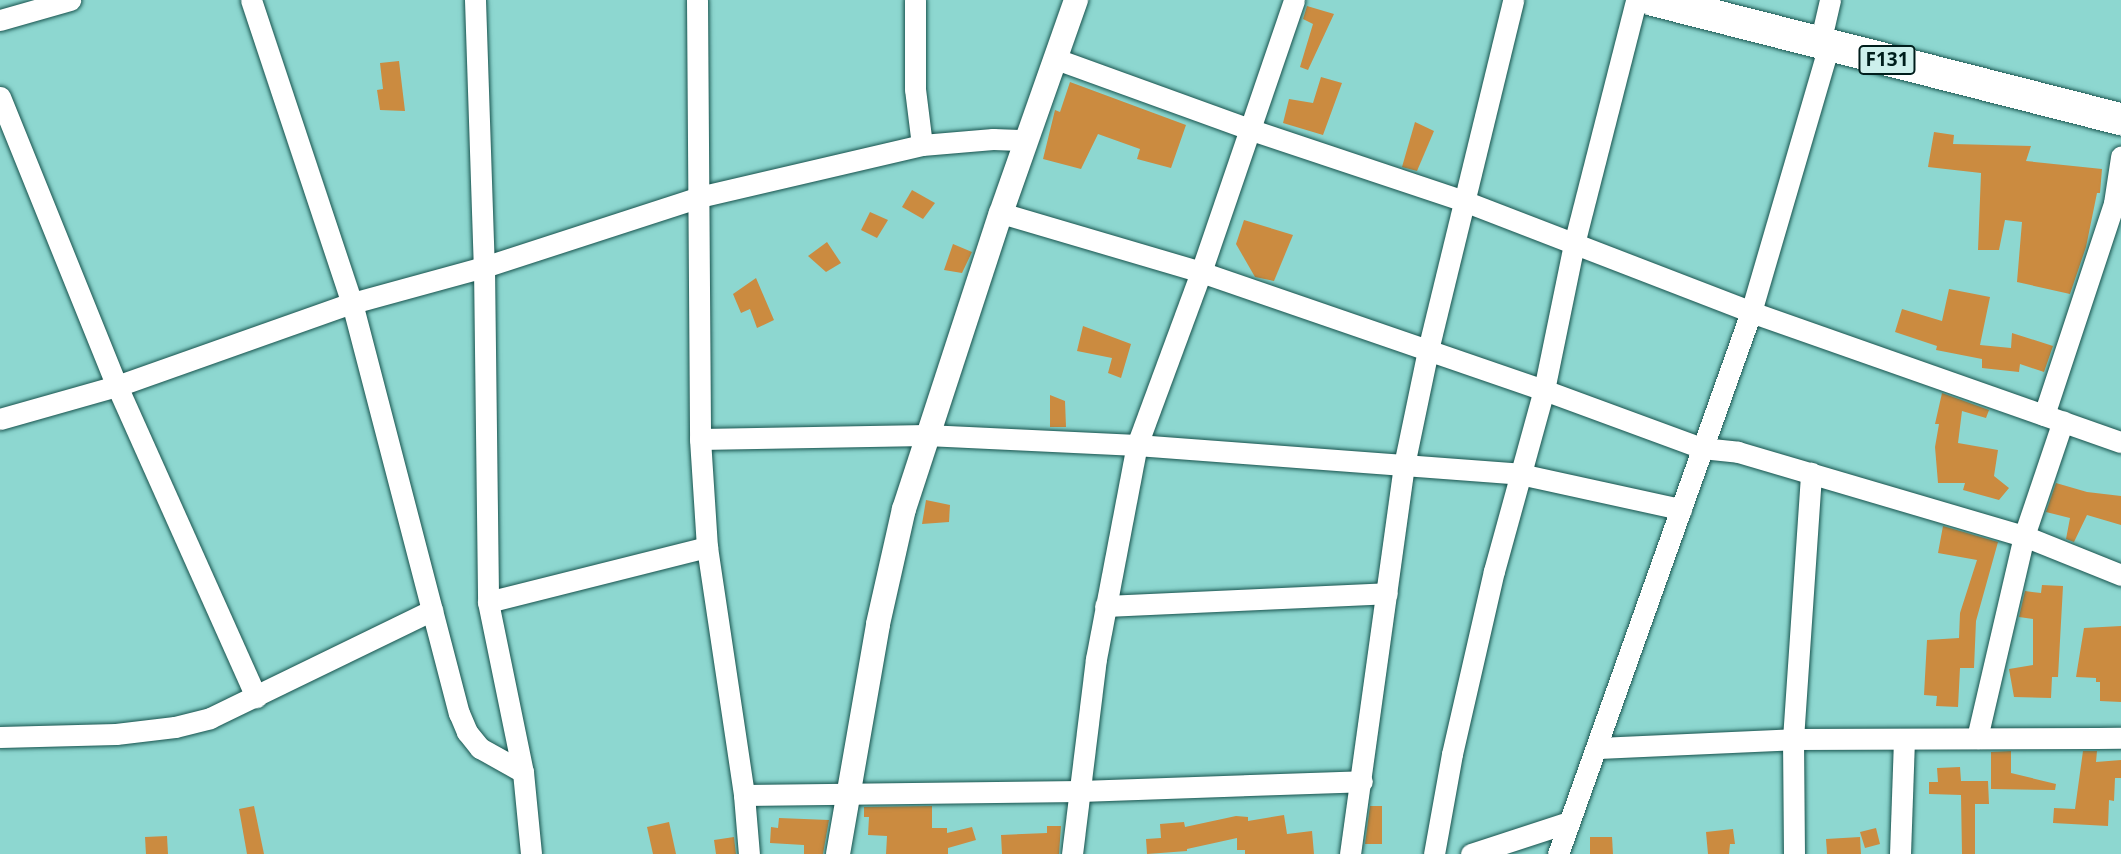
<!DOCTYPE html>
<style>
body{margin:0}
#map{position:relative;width:2121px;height:854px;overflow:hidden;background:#8dd7d0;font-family:"Noto Sans",sans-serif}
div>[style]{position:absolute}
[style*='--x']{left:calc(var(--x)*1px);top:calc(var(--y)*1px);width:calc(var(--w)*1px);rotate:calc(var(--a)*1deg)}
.building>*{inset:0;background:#cb8b40}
.roads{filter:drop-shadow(0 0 2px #18534e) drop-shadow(0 0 2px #18534e)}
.minor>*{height:21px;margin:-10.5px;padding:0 10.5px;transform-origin:10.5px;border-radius:10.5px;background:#fff}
.tertiary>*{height:24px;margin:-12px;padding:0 12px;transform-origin:12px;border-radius:12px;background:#fff}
.primary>*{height:32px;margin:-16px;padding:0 16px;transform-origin:16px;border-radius:16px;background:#fff}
span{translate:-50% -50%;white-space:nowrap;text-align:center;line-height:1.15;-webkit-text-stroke:5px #cdf0ec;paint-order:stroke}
.shield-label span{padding:2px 5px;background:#cdf0ec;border:2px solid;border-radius:5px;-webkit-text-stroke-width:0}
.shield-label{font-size:19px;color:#001e1c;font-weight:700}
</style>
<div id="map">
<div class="building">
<div style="clip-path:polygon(1307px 6px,1334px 14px,1308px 70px,1300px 67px,1313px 24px,1303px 19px)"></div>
<div style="clip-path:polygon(399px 61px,405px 111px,380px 110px,377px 90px,383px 89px,380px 63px)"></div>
<div style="clip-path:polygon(1321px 77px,1342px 83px,1323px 135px,1283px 123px,1289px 99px,1313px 103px)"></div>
<div style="clip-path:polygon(1070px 82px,1186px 125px,1171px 168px,1137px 159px,1140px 149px,1098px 134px,1081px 169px,1043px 159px,1055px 110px,1060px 112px)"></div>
<div style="clip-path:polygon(1415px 122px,1434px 131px,1417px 171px,1402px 167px)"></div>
<div style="clip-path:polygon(1934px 132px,1954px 135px,1953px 144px,2031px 146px,2026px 161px,2102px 169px,2100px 193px,2097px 193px,2086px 247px,2070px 294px,2017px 282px,2022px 222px,2005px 220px,1999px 250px,1978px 250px,1981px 173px,1928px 167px)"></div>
<div style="clip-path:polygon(912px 190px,935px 203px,923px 219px,902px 207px)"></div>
<div style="clip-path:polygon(870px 212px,888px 220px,877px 238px,861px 230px)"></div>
<div style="clip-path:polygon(1244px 220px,1293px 235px,1274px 281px,1255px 277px,1236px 244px)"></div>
<div style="clip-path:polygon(827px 242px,841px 263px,826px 272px,808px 256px)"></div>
<div style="clip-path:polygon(953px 244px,972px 252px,962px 273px,944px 270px)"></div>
<div style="clip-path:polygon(756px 278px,774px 320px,757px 328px,750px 309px,741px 313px,733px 294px)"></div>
<div style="clip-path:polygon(1949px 289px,1990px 297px,1980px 345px,2011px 348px,2012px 333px,2053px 346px,2044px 372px,2020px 364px,2019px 372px,1982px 368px,1982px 359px,1936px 350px,1937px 346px,1895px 332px,1902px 309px,1942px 321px)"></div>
<div style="clip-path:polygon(1083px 326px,1131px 344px,1121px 378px,1108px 373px,1112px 358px,1077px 351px)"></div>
<div style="clip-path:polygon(1942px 393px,1989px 410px,1986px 418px,1962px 411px,1958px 443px,1998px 450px,1994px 476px,2009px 488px,1999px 500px,1963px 490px,1965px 483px,1938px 483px,1935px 447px,1939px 424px,1935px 424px)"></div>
<div style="clip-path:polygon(1050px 395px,1065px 401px,1066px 427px,1050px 427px)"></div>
<div style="clip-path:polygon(2056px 483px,2087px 492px,2121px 496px,2121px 525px,2087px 515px,2074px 542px,2066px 539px,2070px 518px,2046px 512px)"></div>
<div style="clip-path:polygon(926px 500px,950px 505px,949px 522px,922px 524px)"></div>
<div style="clip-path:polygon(1943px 526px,1998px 542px,1976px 621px,1974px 668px,1960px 668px,1958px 707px,1936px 706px,1937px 696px,1924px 695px,1927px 640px,1959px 638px,1960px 613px,1977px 560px,1938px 553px)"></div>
<div style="clip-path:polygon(2042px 585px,2063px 586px,2058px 677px,2052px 677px,2051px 698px,2014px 697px,2009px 669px,2033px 665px,2033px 619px,2019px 617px,2025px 591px,2041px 593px)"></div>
<div style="clip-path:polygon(2121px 626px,2121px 702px,2100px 701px,2100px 682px,2096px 682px,2096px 678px,2076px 677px,2084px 628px)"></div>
<div style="clip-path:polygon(2011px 751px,2011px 773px,2056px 784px,2055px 790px,1991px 789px,1991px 752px)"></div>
<div style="clip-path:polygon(2083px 751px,2097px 751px,2096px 762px,2121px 760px,2121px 778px,2115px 778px,2114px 801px,2109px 800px,2108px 826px,2053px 823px,2054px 808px,2075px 809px)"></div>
<div style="clip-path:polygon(1960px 767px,1961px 781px,1988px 781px,1989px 804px,1975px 804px,1975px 854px,1962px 854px,1961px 795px,1929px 794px,1929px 782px,1938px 782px,1937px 768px)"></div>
<div style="clip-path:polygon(254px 806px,264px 854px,247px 854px,239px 809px)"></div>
<div style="clip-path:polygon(932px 806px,932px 828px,947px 828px,947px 833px,972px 827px,976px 840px,948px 848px,948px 854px,886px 854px,887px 836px,868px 835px,869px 817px,864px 817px,864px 807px)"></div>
<div style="clip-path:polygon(1370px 806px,1382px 806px,1382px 844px,1365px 844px)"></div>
<div style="clip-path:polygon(1284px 815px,1287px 834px,1312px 831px,1314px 854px,1245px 854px,1245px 850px,1237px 850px,1237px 838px,1187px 849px,1187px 851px,1147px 854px,1146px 839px,1161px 838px,1160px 824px,1184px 822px,1185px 827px,1236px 816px,1248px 817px,1248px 821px)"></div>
<div style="clip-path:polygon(779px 818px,829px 820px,823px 854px,804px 854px,804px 845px,770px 843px,771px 827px,778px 828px)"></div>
<div style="clip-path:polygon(669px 822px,676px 854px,653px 854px,647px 827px)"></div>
<div style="clip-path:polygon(1047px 826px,1061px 826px,1059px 854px,1002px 854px,1001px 835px,1047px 833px)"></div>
<div style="clip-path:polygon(1876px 828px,1880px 844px,1865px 848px,1860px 832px)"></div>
<div style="clip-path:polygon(1733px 829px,1735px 844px,1730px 844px,1729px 854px,1708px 854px,1706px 832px)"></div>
<div style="clip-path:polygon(167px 836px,168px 854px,146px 854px,145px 837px)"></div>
<div style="clip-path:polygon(734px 837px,736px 854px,716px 854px,714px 840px)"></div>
<div style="clip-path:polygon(1590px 837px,1612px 837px,1613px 854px,1590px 854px)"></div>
<div style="clip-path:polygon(1860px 837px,1861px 854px,1827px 854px,1826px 839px)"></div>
</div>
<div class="roads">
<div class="minor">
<div style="--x:251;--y:0;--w:319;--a:71.6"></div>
<div style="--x:352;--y:303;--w:424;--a:75.4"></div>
<div style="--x:459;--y:713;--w:21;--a:67"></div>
<div style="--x:467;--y:732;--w:21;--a:51"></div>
<div style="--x:480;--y:748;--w:49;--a:29.2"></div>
<div style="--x:475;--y:0;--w:267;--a:88.1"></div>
<div style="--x:484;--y:267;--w:335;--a:89.3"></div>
<div style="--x:488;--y:602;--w:174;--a:78.4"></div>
<div style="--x:523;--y:772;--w:82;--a:84.4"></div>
<div style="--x:697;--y:0;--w:439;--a:89.6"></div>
<div style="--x:700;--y:439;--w:108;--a:86.3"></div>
<div style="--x:707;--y:547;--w:251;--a:81.5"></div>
<div style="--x:744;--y:795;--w:59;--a:85.2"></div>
<div style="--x:915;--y:0;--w:89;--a:90"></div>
<div style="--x:915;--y:89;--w:56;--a:82.9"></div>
<div style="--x:0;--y:20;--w:73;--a:-15.9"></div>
<div style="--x:1824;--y:26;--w:27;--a:-77"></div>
<div style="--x:1056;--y:59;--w:205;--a:19.9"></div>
<div style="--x:1249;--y:129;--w:227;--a:18.5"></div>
<div style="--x:1464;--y:201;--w:308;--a:21.1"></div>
<div style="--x:1751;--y:312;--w:392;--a:19.4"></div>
<div style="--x:0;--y:97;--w:312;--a:68"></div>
<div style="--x:117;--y:386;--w:341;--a:65.9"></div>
<div style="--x:1001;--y:213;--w:209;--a:16.4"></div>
<div style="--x:1201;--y:272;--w:363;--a:19"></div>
<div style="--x:1544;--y:390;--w:168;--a:20.2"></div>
<div style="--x:1702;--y:448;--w:36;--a:6"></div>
<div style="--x:1738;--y:452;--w:298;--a:16.4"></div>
<div style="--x:2024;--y:536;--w:105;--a:21.9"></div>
<div style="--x:2044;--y:415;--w:223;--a:-71.7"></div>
<div style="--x:2114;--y:203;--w:47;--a:-81.3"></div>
<div style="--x:0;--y:419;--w:122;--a:-15.8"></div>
<div style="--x:117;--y:386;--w:249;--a:-19.5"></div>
<div style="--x:352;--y:303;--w:137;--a:-15.3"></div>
<div style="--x:484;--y:267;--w:226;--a:-18"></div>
<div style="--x:699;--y:197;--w:229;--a:-13.1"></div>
<div style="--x:922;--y:145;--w:71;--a:-4.8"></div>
<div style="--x:993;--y:139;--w:33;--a:2"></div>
<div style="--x:700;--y:439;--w:226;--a:-1"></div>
<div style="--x:926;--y:435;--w:211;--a:2.7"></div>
<div style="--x:1137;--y:445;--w:384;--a:4.3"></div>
<div style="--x:1520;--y:474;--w:165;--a:12.3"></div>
<div style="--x:488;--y:602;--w:226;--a:-14.1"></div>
<div style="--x:1105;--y:606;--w:282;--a:-2.6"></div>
<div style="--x:0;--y:737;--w:116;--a:-1.5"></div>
<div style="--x:116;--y:734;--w:59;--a:-6.8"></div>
<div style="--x:175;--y:727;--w:36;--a:-14"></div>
<div style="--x:210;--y:718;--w:247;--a:-25.9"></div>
<div style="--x:1977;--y:738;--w:207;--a:-76.9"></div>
<div style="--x:2024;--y:536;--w:121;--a:-71.3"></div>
<div style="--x:1598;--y:748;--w:195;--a:-2.6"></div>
<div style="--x:1793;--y:739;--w:328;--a:-0.2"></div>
<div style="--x:744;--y:795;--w:336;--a:-0.7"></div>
<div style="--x:1080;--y:791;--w:282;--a:-2"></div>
<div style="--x:1072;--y:854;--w:196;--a:-83"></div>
<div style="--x:1096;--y:659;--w:218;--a:-79.2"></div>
<div style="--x:1137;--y:445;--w:184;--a:-69.7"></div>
<div style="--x:1201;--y:272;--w:287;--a:-71.1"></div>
<div style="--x:1350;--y:854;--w:393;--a:-82.1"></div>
<div style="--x:1404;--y:465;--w:117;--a:-78.2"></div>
<div style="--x:1428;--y:350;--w:360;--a:-76.3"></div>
<div style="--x:1434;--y:854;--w:102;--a:-79.8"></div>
<div style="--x:1452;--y:754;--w:188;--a:-77.1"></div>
<div style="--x:1494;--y:571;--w:188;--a:-74.6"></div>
<div style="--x:1544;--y:390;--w:149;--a:-78.4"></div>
<div style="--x:1574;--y:244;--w:252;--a:-75.7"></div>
<div style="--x:1471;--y:854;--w:103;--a:-18.1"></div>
<div style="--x:1558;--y:854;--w:575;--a:-70.4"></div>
<div style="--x:1751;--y:312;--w:278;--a:-73.7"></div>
<div style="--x:1794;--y:854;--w:115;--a:-90.5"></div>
<div style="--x:1793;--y:739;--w:267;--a:-86.1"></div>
<div style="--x:1900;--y:854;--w:115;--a:-88"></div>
</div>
<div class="tertiary">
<div style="--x:838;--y:854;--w:233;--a:-80.1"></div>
<div style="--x:878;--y:624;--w:118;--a:-77.3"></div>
<div style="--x:904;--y:509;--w:311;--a:-71.9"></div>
<div style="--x:1001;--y:213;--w:226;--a:-70.6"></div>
</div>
<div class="primary">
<div style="--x:1653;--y:0;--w:483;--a:14.3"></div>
</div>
</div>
<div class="shield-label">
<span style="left:1887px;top:60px">F131</span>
</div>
</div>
